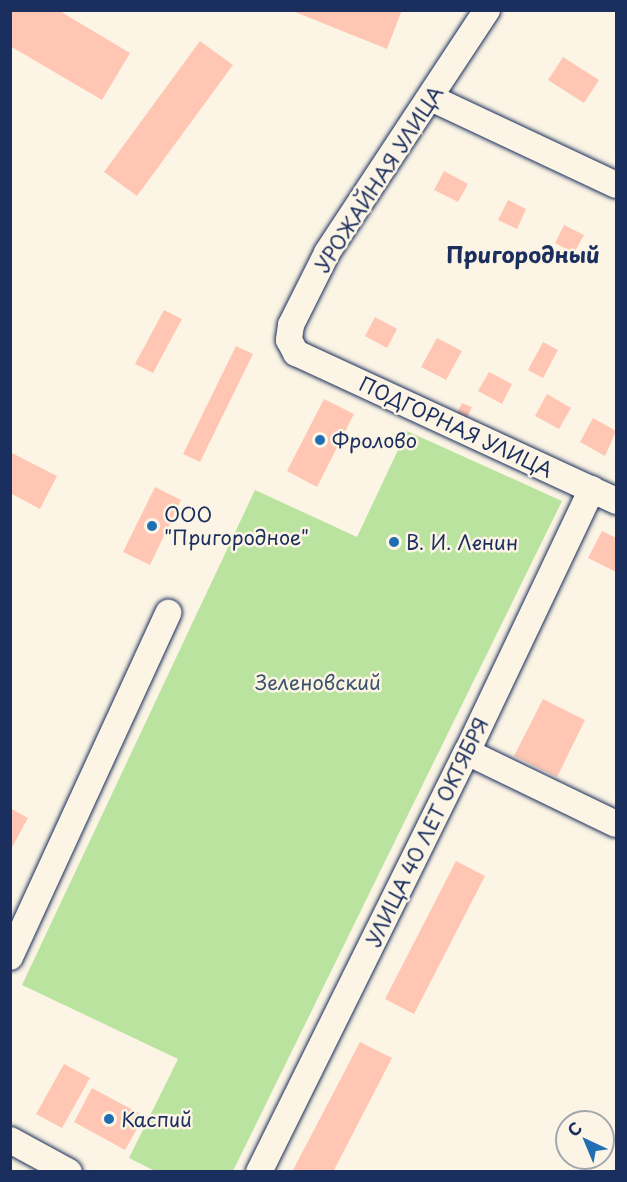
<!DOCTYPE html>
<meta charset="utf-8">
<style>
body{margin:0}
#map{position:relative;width:627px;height:1182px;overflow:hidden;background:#fcf5e5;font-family:"Playpen Sans",sans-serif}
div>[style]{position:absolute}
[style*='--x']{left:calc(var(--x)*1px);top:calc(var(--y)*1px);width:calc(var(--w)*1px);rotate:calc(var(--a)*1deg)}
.green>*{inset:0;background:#bae3a0}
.building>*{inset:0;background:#ffc7b3}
.roads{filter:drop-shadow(0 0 2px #1b2f5e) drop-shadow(0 0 2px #1b2f5e)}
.minor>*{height:26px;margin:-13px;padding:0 13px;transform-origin:13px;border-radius:13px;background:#fcf5e5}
.dots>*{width:16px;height:16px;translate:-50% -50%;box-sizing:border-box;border:3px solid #fcf5e5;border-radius:50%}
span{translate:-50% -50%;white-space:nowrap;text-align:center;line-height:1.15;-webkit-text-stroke:5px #fcf5e5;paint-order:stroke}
.street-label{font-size:20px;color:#1b2f5e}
.poi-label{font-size:20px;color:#1b2f5e}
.left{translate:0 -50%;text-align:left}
.park-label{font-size:20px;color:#3b536b}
.quarter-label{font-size:22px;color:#1b2f5e;font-weight:700}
.frame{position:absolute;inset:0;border:12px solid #1b2f5e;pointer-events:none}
.north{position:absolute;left:555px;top:1110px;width:60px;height:60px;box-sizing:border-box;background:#fcf5e5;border:2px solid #a2a6af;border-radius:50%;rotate:316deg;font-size:16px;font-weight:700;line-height:24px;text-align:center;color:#1b2f5e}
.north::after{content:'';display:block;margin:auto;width:21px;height:27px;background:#1f6fb2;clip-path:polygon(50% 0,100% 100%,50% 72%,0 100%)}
</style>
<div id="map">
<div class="green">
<div style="clip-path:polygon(407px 431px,562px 501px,233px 1171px,155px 1171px,129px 1158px,178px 1059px,22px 985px,255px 490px,357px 537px)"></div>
</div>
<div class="building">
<div style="clip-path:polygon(10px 10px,58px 10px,130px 53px,102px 100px,10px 46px)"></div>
<div style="clip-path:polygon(290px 10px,402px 10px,387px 49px)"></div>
<div style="clip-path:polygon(200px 41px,233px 65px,137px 196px,104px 172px)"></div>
<div style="clip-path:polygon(563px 57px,599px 80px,584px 103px,548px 80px)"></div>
<div style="clip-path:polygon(444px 171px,468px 184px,458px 202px,434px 190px)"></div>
<div style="clip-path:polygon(508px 200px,526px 209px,517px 229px,498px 220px)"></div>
<div style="clip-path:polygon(564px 225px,584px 235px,574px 253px,555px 243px)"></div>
<div style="clip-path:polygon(164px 310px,182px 319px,153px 373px,135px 364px)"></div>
<div style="clip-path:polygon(375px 317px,397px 329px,387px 348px,365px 336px)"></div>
<div style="clip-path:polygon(437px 338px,462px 351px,446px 380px,421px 367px)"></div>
<div style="clip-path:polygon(543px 342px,558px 350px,543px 378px,528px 370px)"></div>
<div style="clip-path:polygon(236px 346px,253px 354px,200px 462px,183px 454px)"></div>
<div style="clip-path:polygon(489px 372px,512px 384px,502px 404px,478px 391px)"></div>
<div style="clip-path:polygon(547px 394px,571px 408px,559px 429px,535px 416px)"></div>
<div style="clip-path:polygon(324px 399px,354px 414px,317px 487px,287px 471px)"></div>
<div style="clip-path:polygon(462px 403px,472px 407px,466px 420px,456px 415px)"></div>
<div style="clip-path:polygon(593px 418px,616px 431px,605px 456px,580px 442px)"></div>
<div style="clip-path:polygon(10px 452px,57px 476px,40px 509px,10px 493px)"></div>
<div style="clip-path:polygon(155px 487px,181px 500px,150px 565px,123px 552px)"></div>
<div style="clip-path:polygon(602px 531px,616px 538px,616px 572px,588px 558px)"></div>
<div style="clip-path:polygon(543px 699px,585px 720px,557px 777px,514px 756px)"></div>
<div style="clip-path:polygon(10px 808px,28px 818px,10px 851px)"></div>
<div style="clip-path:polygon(456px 861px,485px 876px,414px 1014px,385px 999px)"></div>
<div style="clip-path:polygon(360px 1042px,392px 1058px,333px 1172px,292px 1172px)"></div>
<div style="clip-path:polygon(64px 1064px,90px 1078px,62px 1128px,36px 1114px)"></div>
<div style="clip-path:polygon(92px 1088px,144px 1116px,125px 1150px,74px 1122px)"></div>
</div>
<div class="roads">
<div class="minor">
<div style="--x:487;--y:10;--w:291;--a:123.4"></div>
<div style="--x:327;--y:253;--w:80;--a:116.6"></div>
<div style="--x:291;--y:325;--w:15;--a:98"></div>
<div style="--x:289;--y:340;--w:15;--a:62"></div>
<div style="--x:296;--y:353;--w:353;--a:24.8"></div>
<div style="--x:431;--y:98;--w:204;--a:25.2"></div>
<div style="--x:467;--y:752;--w:165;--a:25.8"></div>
<div style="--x:10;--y:957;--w:379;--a:-65.3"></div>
<div style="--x:10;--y:1140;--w:67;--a:28.5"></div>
<div style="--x:259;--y:1172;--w:469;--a:-63.7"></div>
<div style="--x:467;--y:752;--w:291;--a:-64.6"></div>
</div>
</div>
<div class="dots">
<div style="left:320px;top:440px;background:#1f6fb2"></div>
<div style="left:152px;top:526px;background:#1f6fb2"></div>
<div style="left:394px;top:542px;background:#1f6fb2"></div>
<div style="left:109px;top:1119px;background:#1f6fb2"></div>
</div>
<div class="street-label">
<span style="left:379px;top:179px;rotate:-57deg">УРОЖАЙНАЯ УЛИЦА</span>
<span style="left:456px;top:427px;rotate:25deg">ПОДГОРНАЯ УЛИЦА</span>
<span style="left:427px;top:832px;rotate:-64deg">УЛИЦА 40 ЛЕТ ОКТЯБРЯ</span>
</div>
<div class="poi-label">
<span class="left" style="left:332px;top:440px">Фролово</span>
<span class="left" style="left:164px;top:526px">ООО<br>"Пригородное"</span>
<span class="left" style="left:406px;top:542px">В. И. Ленин</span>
<span class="left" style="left:121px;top:1119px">Каспий</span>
</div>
<div class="park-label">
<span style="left:318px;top:682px">Зеленовский</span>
</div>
<div class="quarter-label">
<span style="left:523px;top:254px">Пригородный</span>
</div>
<div class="frame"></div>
<div class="north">С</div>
</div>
